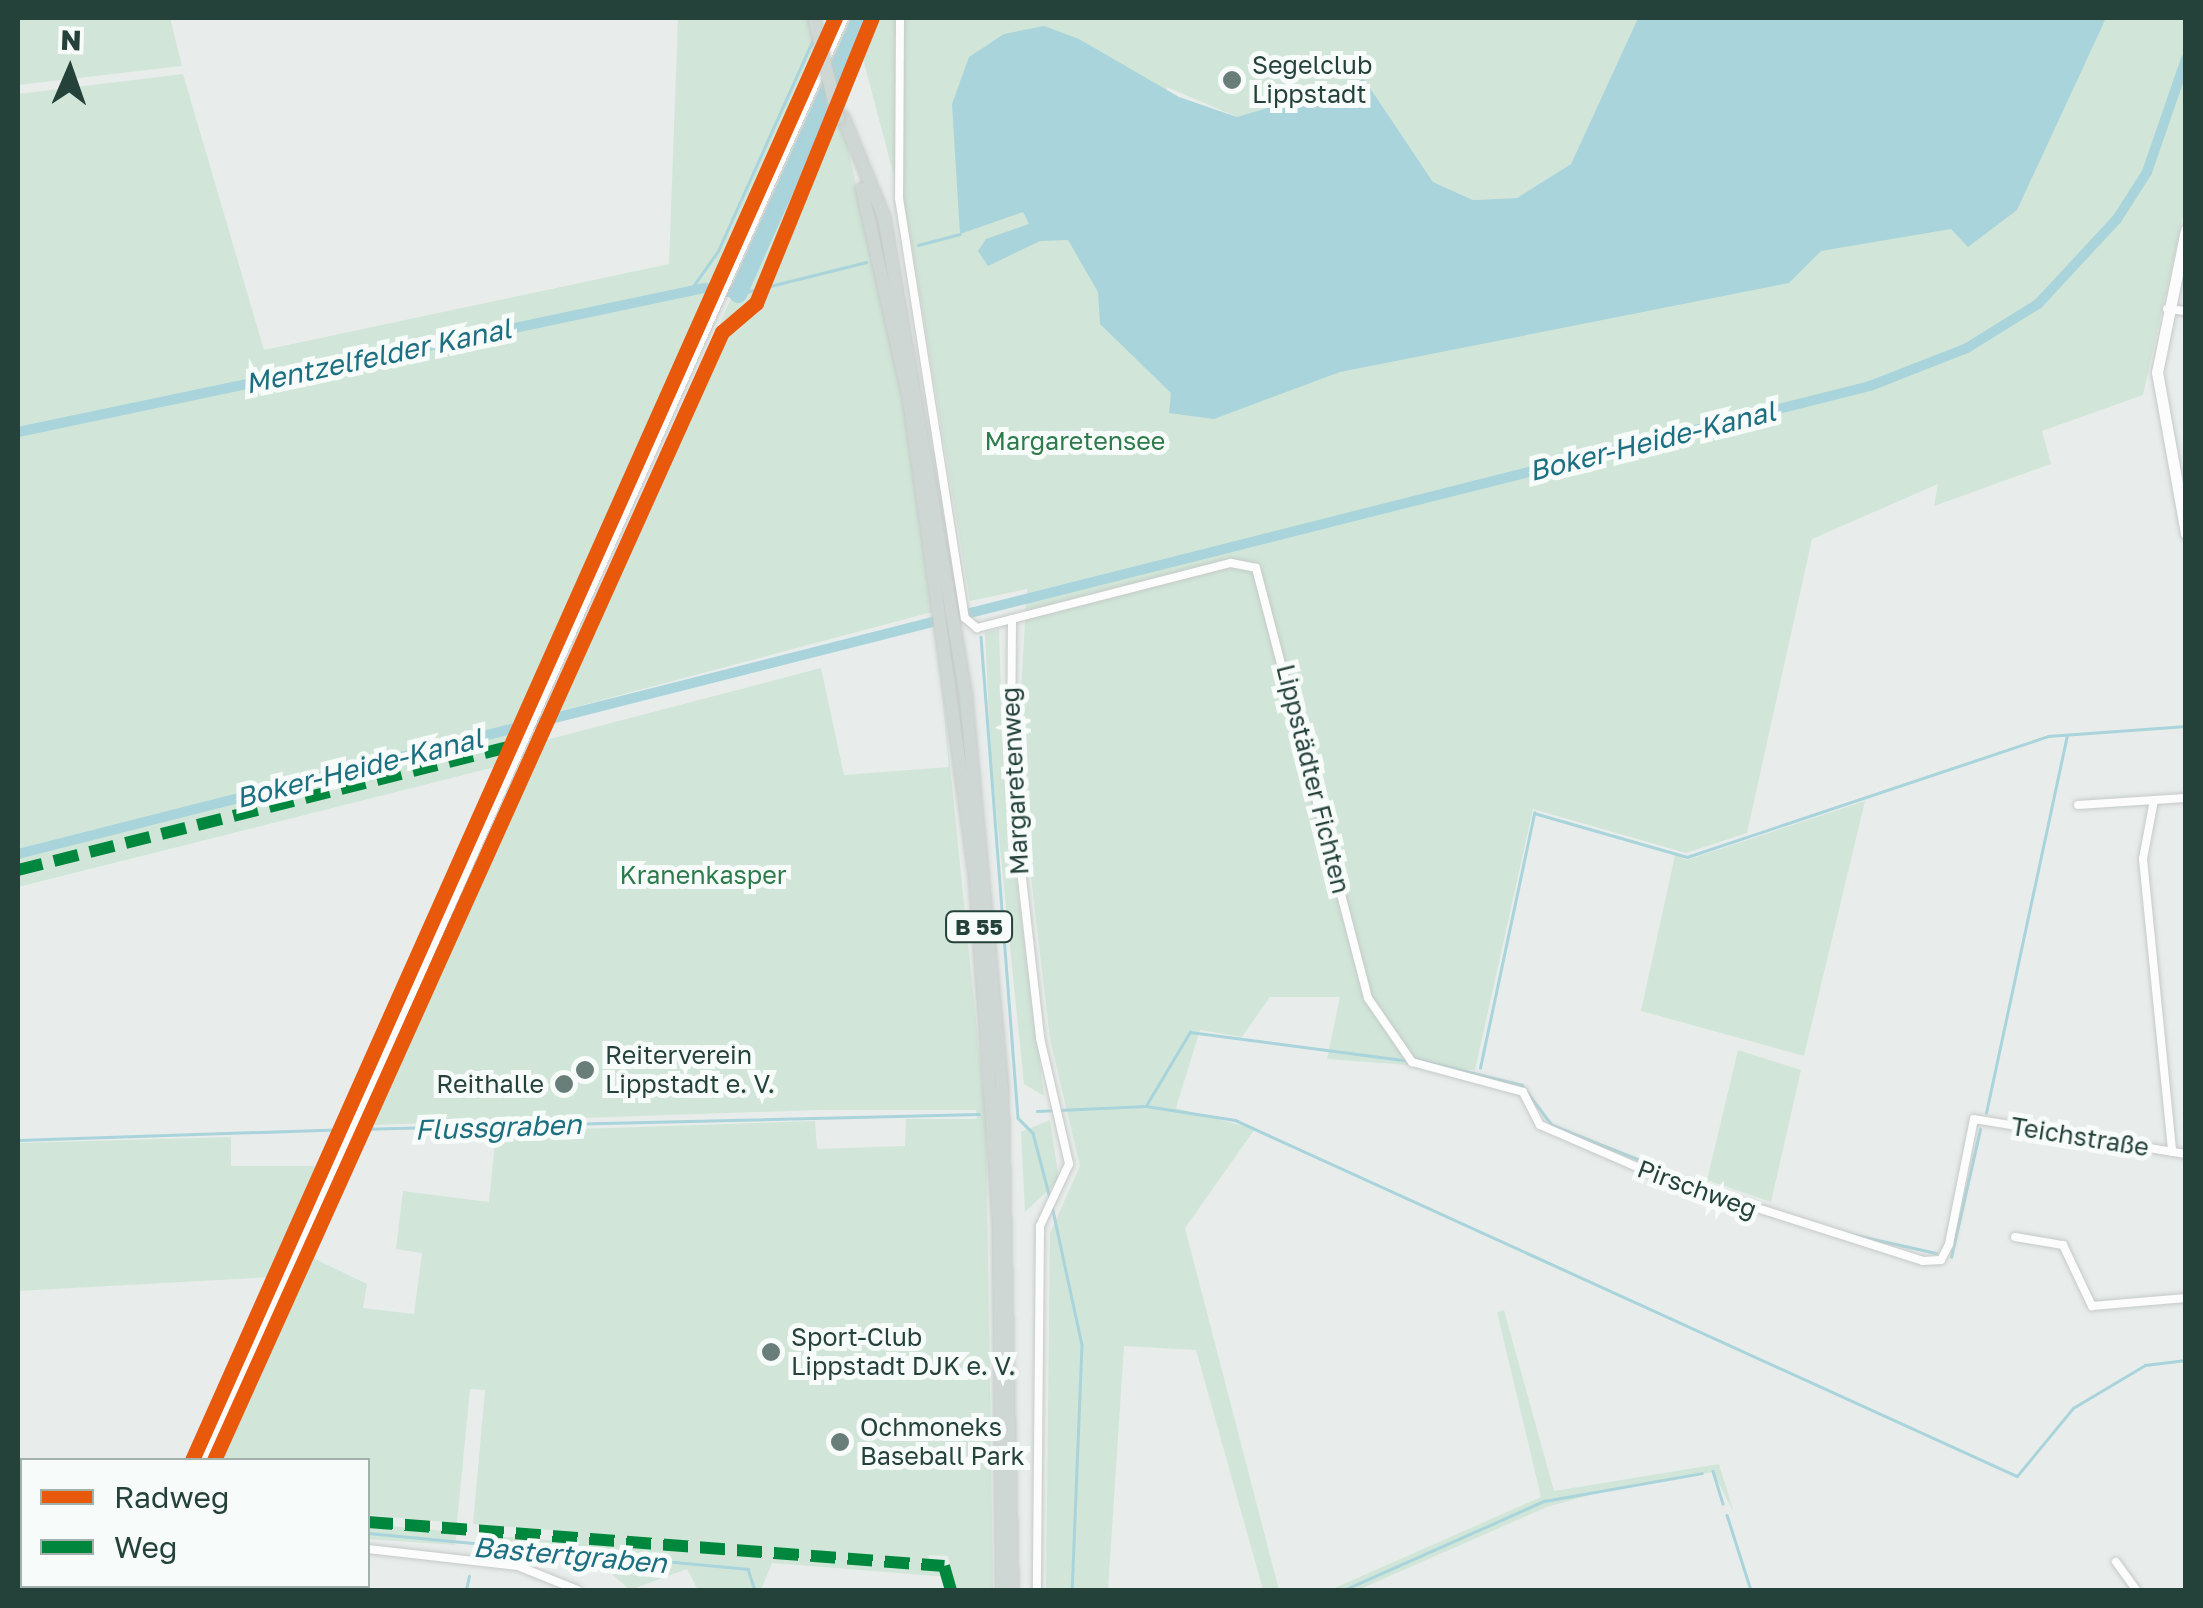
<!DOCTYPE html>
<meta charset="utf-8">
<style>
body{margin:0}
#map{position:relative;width:2203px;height:1608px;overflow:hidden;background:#e8edeb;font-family:"Golos Text",sans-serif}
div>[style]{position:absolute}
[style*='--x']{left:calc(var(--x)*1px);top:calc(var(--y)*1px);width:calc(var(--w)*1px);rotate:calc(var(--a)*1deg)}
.green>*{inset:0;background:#d1e6d8}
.water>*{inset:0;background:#a9d4db}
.stream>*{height:2.5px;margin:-1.25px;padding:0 1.25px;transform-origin:1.25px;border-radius:1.25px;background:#a9d4db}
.canal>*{height:10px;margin:-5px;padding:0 5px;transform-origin:5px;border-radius:5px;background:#a9d4db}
.river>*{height:18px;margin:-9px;padding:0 9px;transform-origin:9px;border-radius:9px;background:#a9d4db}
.roads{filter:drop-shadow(0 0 2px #c5cac8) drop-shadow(0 0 2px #c5cac8)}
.street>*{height:8px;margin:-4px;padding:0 4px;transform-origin:4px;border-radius:4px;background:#fcfcfc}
.secondary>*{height:11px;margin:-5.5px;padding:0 5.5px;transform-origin:5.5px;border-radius:5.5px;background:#fcfcfc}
.primary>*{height:12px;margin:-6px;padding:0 6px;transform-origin:6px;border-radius:6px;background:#cfd7d5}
.bridges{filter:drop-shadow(0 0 2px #c3ccc9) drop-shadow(0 0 2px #c3ccc9)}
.primary-bridge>*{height:12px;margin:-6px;padding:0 6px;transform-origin:6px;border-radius:6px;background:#cfd7d5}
.quiet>*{height:12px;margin-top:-6px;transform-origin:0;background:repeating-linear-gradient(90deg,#00873e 0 25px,transparent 0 37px)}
.cycleway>*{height:15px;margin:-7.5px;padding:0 7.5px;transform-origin:7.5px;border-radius:7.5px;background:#e8590c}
.dots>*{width:28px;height:28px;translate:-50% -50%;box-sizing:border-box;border:5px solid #f7fbf9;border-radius:50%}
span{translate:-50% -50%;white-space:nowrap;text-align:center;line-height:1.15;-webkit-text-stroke:10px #f7fbf9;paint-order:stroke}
.shield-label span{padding:2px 8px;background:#f7fbf9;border:2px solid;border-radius:8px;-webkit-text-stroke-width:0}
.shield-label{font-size:22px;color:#24423a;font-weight:700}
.poi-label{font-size:25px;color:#24423a}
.left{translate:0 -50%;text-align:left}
.right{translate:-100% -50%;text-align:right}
.park-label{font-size:25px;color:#2d7a4b}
.street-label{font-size:25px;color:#24423a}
.water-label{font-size:28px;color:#1c6f80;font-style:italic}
.frame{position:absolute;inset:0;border:20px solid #24423a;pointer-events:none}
.legend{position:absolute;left:20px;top:1458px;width:350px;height:130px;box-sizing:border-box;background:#f7fbf9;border:2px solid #a3b1ad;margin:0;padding:12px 18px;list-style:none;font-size:30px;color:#24423a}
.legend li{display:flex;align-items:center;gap:20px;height:50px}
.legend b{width:50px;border:2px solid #a3b1ad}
.north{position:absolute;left:20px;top:20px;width:100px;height:100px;-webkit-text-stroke:8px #f7fbf9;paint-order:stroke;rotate:2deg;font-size:28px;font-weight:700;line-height:40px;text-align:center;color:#24423a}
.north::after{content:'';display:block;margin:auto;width:35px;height:45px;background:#24423a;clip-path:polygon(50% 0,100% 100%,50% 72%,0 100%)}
</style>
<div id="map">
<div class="green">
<div style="clip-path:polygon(18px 18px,170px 18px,182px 66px,18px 85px)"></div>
<div style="clip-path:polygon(678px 18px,819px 18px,822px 32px,499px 766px,18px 887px,18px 94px,183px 74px,264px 350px,669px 264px)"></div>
<div style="clip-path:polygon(880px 18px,1638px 18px,1571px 164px,1517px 198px,1473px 200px,1433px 182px,1364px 79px,1237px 117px,1167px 87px,1136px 333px,2078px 18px,2185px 18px,2185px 208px,2143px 395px,2042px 431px,2051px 464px,1934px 506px,1938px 484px,1812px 539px,1747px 833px,1686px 853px,1533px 809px,1475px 1070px,1327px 1059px,1340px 997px,1270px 997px,1242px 1037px,1200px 1030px,1176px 1108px,1255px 1129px,1185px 1228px,1279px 1590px,1263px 1590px,1196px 1350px,1124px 1346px,1108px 1590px,1046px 1590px,1050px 1233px,1080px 1166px,1050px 1039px,1017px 757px,1027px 589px,970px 601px,911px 240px,862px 55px)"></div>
<div style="clip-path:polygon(831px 70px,903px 400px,932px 612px,549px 714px)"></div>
<div style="clip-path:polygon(999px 629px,1004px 782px,1044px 1096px,1024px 1084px,991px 760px,985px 633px)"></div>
<div style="clip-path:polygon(938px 648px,986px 1119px,993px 1590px,956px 1590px,948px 1556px,929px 1555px,928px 1566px,949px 1577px,772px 1563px,761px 1590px,698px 1590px,687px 1569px,630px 1590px,605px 1568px,481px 1555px,481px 1535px,561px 1541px,563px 1531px,473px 1524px,485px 1390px,470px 1389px,457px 1523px,368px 1515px,368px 1460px,216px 1460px,313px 1258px,367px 1284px,363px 1308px,414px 1314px,422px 1253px,396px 1249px,403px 1191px,489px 1202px,496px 1132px,815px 1121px,817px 1149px,905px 1146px,906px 1119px,977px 1119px,976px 1110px,819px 1110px,373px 1125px,542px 741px,821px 668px,844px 775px,949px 767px)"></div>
<div style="clip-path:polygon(1865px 801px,1804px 1056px,1641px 1011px,1675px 855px,1687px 860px)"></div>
<div style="clip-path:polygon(1738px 1050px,1801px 1070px,1771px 1202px,1707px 1180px)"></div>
<div style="clip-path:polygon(1050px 1120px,1059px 1180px,1025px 1212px,1021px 1132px)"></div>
<div style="clip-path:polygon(231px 1137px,231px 1166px,318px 1166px,272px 1277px,18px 1291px,18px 1143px)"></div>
<div style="clip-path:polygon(1504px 1310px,1554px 1491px,1719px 1464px,1734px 1513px,1713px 1472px,1608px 1490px,1547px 1507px,1358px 1590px,1330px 1590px,1541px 1497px,1497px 1312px)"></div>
<div style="clip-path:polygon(368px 1524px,457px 1532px,455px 1545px,368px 1539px)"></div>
</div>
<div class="water">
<div style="clip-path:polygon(1638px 18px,2106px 18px,2017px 210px,1968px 247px,1951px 229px,1821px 251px,1789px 283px,1340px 372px,1214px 419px,1169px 413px,1171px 393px,1100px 324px,1098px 292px,1068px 240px,1040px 241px,988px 266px,978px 251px,986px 239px,1029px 224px,1023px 212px,960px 234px,952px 104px,969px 57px,1004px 34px,1044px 26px,1079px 39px,1179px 97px,1237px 117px,1364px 79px,1433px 182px,1473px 200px,1517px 198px,1571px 164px)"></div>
</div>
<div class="stream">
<div style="--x:918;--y:245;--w:43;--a:-14.7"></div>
<div style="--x:689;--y:292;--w:50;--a:-54.7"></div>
<div style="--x:718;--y:251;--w:235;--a:-65.8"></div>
<div style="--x:738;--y:294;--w:132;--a:-14"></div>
<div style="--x:981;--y:637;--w:482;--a:85.6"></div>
<div style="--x:1018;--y:1118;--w:21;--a:45"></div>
<div style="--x:1033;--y:1133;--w:67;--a:75.3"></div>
<div style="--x:1412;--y:1058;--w:113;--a:13.8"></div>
<div style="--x:1522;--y:1085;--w:50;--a:53.1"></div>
<div style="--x:1552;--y:1125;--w:195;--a:21.7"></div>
<div style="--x:1480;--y:1068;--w:261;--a:-78"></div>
<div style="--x:1534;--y:813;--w:159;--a:16"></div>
<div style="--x:1687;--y:857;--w:381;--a:-18.5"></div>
<div style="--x:2048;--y:736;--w:138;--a:-4.1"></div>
<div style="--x:1147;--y:1104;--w:84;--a:-59.2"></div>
<div style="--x:1190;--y:1032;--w:216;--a:7.5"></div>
<div style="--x:1037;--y:1111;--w:109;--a:-2.6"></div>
<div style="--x:1146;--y:1106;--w:90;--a:8.9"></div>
<div style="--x:1235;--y:1120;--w:859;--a:24.48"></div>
<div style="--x:2017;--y:1476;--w:88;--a:-50.5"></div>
<div style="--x:2073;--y:1408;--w:84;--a:-30.8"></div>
<div style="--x:2145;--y:1365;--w:41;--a:-7"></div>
<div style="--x:1986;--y:1113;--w:386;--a:-77.9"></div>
<div style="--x:356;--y:1129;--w:623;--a:-1.38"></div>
<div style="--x:18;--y:1140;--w:325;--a:-1.9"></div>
<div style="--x:1052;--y:1206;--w:142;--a:77.8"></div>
<div style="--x:1082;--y:1345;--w:245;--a:92.3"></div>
<div style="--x:1846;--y:1233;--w:92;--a:12.5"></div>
<div style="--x:1951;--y:1257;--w:131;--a:-77.2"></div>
<div style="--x:1713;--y:1471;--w:34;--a:73"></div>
<div style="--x:1727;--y:1515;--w:79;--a:72.3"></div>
<div style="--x:368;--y:1533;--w:382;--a:5.4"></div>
<div style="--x:748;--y:1569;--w:22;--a:72"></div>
<div style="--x:466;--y:1590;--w:14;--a:-78"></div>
<div style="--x:1344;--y:1590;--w:219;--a:-24"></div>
<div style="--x:1544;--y:1501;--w:160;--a:-10"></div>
</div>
<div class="canal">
<div style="--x:18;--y:432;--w:702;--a:-11.84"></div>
<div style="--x:705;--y:288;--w:34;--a:10"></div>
<div style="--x:970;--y:613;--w:928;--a:-14.16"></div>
<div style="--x:1870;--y:386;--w:104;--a:-21.4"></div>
<div style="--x:1967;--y:348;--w:84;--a:-31.8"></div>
<div style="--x:2038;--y:304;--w:116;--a:-47.1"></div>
<div style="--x:2117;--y:219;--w:56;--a:-57.4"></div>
<div style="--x:2147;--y:172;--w:120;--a:-71"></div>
<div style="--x:18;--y:854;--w:944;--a:-14.23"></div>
</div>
<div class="river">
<div style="--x:738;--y:294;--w:302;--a:-66"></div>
</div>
<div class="roads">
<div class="street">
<div style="--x:900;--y:18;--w:180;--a:90.3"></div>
<div style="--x:899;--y:198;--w:425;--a:81.1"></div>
<div style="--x:965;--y:618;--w:16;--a:40"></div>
<div style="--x:977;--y:628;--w:262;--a:-14.4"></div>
<div style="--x:1231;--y:563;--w:25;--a:11"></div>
<div style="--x:1256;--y:568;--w:444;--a:75.4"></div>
<div style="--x:1368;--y:998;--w:78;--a:55.5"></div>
<div style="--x:1412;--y:1062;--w:115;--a:15.1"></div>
<div style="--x:1523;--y:1092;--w:37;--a:63"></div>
<div style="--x:1540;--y:1125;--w:131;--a:23.4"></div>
<div style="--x:1660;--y:1177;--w:276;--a:17.7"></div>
<div style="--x:1923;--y:1261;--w:18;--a:-3"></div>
<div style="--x:1941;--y:1260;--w:18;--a:-63"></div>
<div style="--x:1949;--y:1244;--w:127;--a:-78.7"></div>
<div style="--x:1974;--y:1119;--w:215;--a:9.4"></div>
<div style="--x:2167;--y:309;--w:19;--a:6"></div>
<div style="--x:1012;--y:619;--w:163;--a:90.4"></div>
<div style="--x:1011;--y:782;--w:258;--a:83.5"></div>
<div style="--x:1040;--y:1038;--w:129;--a:77"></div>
<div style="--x:1069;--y:1164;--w:68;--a:115.1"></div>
<div style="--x:1040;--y:1226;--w:364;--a:90.5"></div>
<div style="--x:2154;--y:800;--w:60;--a:100.6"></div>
<div style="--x:2143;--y:859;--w:294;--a:84.3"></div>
<div style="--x:2078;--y:805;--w:107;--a:-3.7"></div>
<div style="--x:2015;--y:1237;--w:49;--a:9.5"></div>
<div style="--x:2063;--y:1245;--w:68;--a:64.6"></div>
<div style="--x:2092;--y:1306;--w:94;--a:-4.9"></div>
<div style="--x:368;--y:1549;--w:151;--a:6.5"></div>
<div style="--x:518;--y:1566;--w:64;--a:22.1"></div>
<div style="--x:2116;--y:1562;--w:34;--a:54"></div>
<div style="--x:286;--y:1590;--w:4;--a:-90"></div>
</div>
<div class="secondary">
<div style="--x:2186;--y:230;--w:145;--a:101.5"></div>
<div style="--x:2157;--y:372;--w:164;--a:79.8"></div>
<div style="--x:203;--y:1460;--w:1577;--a:-66.1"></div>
<div style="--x:143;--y:1590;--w:5;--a:-53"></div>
</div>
<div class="primary">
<div style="--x:843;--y:117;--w:108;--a:67.7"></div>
<div style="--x:884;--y:217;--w:489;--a:80.3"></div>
<div style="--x:966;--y:699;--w:392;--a:84.7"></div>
<div style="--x:1002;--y:1089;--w:501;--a:88.86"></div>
<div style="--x:862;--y:189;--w:215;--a:77.4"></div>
<div style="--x:909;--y:399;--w:479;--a:82.1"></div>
<div style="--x:975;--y:873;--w:355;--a:86.1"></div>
<div style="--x:999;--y:1227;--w:363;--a:89.5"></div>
</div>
</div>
<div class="bridges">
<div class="primary-bridge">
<div style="--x:814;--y:18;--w:103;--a:76.5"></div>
</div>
</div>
<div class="quiet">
<div style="--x:18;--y:870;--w:509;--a:-14.09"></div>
<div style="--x:368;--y:1522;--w:578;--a:4.37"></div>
<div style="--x:944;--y:1566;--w:25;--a:74"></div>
</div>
<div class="cycleway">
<div style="--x:192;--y:1460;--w:1579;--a:-65.97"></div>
<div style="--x:214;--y:1460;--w:1237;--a:-65.76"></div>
<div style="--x:722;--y:332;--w:45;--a:-40.5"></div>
<div style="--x:756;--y:303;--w:308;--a:-67.9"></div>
</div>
<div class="dots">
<div style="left:1232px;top:80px;background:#697e78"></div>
<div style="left:585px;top:1070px;background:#697e78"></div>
<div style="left:564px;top:1084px;background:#697e78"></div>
<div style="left:771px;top:1352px;background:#697e78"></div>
<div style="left:840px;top:1442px;background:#697e78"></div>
</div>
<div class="shield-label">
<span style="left:979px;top:927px">B 55</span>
</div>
<div class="poi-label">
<span class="left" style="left:1252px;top:80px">Segelclub<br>Lippstadt</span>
<span class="left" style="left:605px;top:1070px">Reiterverein<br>Lippstadt e. V.</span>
<span class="right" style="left:544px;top:1084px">Reithalle</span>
<span class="left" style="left:791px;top:1352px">Sport-Club<br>Lippstadt DJK e. V.</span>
<span class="left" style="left:860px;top:1442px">Ochmoneks<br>Baseball Park</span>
</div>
<div class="park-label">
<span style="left:1075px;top:441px">Margaretensee</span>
<span style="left:703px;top:875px">Kranenkasper</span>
</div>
<div class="street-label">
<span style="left:1313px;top:779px;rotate:76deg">Lippstädter Fichten</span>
<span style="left:1015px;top:781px;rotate:-93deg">Margaretenweg</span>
<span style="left:2080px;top:1137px;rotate:9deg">Teichstraße</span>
<span style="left:1697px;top:1189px;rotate:20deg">Pirschweg</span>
</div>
<div class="water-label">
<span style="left:378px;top:356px;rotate:-12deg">Mentzelfelder Kanal</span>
<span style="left:1652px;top:441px;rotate:-14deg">Boker-Heide-Kanal</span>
<span style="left:359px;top:768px;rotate:-14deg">Boker-Heide-Kanal</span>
<span style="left:498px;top:1127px;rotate:-2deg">Flussgraben</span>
<span style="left:570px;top:1555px;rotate:5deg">Bastertgraben</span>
</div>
<div class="frame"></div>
<ul class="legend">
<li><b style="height:12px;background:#e8590c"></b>Radweg</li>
<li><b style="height:12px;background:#00873e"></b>Weg</li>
</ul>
<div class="north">N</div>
</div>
